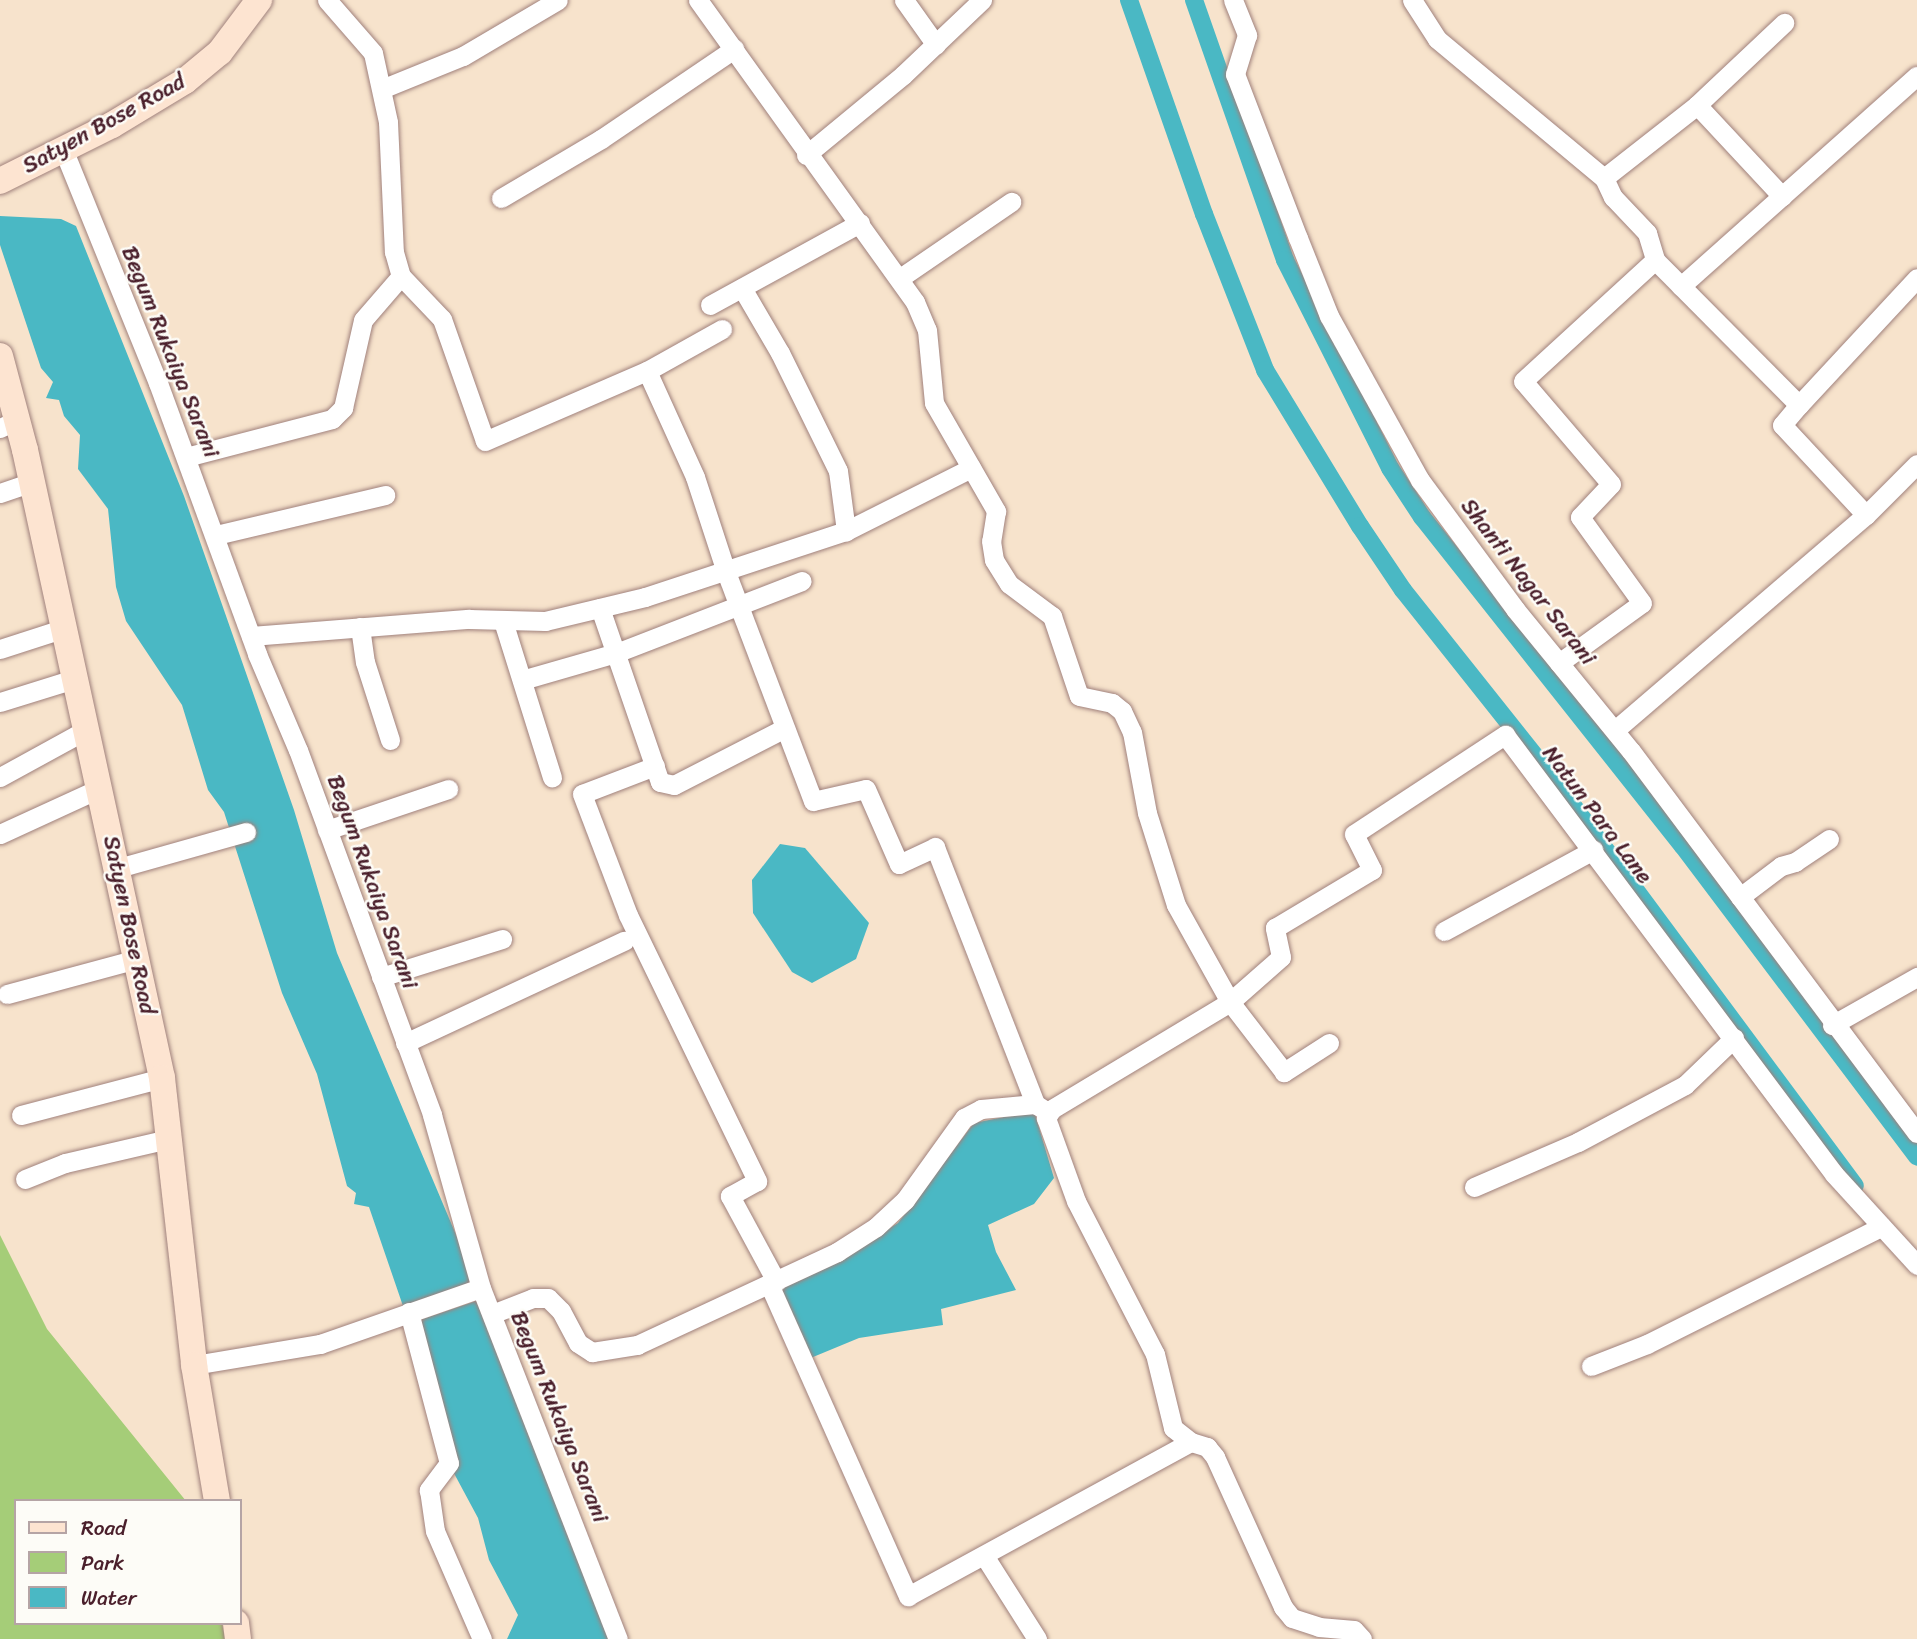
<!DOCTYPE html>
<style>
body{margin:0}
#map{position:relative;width:1917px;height:1639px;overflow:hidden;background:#f7e3cc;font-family:Sriracha,sans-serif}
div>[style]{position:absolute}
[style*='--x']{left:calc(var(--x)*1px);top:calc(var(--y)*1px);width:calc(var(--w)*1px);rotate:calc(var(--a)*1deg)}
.green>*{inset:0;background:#a5cd78}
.water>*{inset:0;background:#4ab8c4}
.canal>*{height:18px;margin:-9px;padding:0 9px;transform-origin:9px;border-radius:9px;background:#4ab8c4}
.roads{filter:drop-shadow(0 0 2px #a0817c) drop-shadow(0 0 2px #a0817c)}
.minor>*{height:19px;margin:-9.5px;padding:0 9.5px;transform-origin:9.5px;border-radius:9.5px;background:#fff}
.secondary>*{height:26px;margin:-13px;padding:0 13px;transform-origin:13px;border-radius:13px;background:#fde4d1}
span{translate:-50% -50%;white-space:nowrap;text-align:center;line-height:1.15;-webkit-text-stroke:5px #fdfcf7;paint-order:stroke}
.street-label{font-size:23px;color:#4a1f2b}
.legend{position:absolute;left:14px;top:1499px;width:228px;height:126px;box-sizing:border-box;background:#fdfcf7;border:2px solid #b5a4a5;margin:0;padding:9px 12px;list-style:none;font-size:21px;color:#4a1f2b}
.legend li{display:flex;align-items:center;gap:14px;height:35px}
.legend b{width:35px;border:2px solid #b5a4a5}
</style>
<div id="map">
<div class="green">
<div style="clip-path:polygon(0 1235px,47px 1329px,186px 1501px,16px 1501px,16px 1623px,222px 1623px,225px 1639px,0 1639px)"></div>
</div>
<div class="water">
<div style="clip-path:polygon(0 216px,61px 219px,76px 226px,184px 496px,294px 810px,337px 953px,476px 1282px,403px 1306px,369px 1207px,354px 1204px,356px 1193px,347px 1186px,317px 1074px,282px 993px,224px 812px,208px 790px,182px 705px,126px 621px,116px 587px,108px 509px,78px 469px,80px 435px,64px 416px,59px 400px,46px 398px,53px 382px,41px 368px,0 245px)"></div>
<div style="clip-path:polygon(780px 844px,805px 848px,869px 923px,856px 959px,812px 983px,792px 972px,753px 913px,752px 880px)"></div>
<div style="clip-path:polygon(1034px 1111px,1054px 1178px,1034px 1204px,988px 1225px,996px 1252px,1016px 1290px,941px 1309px,943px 1325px,859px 1338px,801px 1362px,768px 1292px,839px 1260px,898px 1223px,974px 1123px)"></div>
<div style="clip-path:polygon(479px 1300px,612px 1639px,507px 1639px,518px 1615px,489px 1560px,478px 1518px,449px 1464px,408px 1324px)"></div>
</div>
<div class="canal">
<div style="--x:1129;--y:0;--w:227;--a:70.7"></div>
<div style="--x:1204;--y:214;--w:168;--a:68.6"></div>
<div style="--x:1265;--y:370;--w:183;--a:58.7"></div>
<div style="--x:1360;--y:526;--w:77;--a:56.1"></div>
<div style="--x:1403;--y:590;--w:243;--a:51.5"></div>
<div style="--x:1554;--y:780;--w:505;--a:53.45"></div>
<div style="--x:1194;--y:0;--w:275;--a:70.7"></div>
<div style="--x:1285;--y:260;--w:233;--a:63.2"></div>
<div style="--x:1390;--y:468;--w:59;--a:56.9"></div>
<div style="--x:1422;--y:517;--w:420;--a:51.6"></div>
<div style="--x:1683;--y:846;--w:389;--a:53"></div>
</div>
<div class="roads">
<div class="minor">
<div style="--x:327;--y:0;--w:70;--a:49"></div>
<div style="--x:373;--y:53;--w:71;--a:77.7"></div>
<div style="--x:388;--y:122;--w:130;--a:87.4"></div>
<div style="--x:394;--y:252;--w:25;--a:74"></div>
<div style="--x:401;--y:276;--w:59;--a:46.4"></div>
<div style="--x:442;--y:319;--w:129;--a:70.6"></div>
<div style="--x:485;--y:441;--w:176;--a:-23.4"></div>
<div style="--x:647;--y:371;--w:86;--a:-29.2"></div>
<div style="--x:698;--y:0;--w:372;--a:54.3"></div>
<div style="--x:915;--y:302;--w:30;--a:67"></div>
<div style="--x:927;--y:330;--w:73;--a:84.5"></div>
<div style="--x:934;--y:403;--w:125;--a:60.1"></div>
<div style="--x:996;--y:511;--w:30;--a:99"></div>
<div style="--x:991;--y:541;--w:19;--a:81"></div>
<div style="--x:994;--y:560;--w:28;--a:58"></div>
<div style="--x:1009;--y:584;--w:54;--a:36.7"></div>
<div style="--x:1052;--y:616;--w:84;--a:71.4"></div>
<div style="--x:1079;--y:696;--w:34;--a:12"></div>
<div style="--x:1112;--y:703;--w:13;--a:39"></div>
<div style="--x:1122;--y:711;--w:23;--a:65"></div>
<div style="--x:1132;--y:732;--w:82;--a:79.5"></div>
<div style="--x:1147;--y:813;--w:96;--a:72.5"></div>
<div style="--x:1176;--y:905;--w:111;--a:60.9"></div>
<div style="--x:1230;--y:1002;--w:208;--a:149"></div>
<div style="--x:1052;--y:1109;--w:11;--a:124"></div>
<div style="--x:1046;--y:1118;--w:88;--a:70.1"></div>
<div style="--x:1076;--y:1201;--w:172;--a:62.7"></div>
<div style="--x:1155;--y:1354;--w:76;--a:76.3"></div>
<div style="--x:1173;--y:1428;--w:23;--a:38"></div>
<div style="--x:1191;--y:1442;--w:17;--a:17"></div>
<div style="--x:1207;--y:1447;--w:13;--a:51"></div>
<div style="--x:1215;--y:1457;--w:165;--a:65.6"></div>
<div style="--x:1283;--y:1607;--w:14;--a:51"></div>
<div style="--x:1292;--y:1618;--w:28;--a:18"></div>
<div style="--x:1319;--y:1627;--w:35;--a:5"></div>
<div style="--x:1354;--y:1630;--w:12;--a:48"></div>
<div style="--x:904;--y:0;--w:55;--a:54.6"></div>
<div style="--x:1233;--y:0;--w:38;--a:68"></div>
<div style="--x:1247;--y:35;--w:41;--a:107.1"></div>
<div style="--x:1235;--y:74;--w:176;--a:69"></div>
<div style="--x:1298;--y:238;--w:84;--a:68.3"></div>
<div style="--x:1329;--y:316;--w:188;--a:61"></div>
<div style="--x:1420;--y:480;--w:160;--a:53.6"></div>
<div style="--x:1515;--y:609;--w:183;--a:50.8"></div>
<div style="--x:1631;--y:751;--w:477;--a:53.2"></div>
<div style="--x:1412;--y:0;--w:46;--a:57.3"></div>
<div style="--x:1437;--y:39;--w:217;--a:39.8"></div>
<div style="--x:1604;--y:178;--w:21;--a:65"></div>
<div style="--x:1613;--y:197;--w:50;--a:46.6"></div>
<div style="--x:1647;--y:233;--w:28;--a:73"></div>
<div style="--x:384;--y:88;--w:85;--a:-22.1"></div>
<div style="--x:463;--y:56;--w:110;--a:-30.5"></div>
<div style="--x:1697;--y:105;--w:125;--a:47"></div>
<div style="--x:63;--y:149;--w:253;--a:67.9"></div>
<div style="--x:158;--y:383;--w:289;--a:69.9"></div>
<div style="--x:257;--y:654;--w:104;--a:66.9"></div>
<div style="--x:298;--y:750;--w:389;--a:69.8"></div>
<div style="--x:432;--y:1115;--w:180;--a:74.2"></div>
<div style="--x:481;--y:1288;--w:377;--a:68.7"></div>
<div style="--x:806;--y:155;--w:126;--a:-39.5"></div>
<div style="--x:903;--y:75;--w:109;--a:-43.5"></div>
<div style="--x:1604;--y:178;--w:118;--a:-38.1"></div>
<div style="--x:1697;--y:105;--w:120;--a:-43.3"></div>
<div style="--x:501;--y:198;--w:116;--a:-30.5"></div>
<div style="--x:601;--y:139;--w:161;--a:-34.1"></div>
<div style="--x:900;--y:278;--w:135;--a:-34.4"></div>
<div style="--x:742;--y:288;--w:75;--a:59.7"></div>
<div style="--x:780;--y:353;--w:131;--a:63.8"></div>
<div style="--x:838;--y:471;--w:61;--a:82.4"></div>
<div style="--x:710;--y:305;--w:171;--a:-28.7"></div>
<div style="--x:647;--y:371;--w:116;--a:65.6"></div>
<div style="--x:695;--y:477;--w:100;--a:71.9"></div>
<div style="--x:726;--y:572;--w:245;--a:69.2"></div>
<div style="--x:813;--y:801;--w:54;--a:-12.8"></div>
<div style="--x:866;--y:789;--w:82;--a:66.3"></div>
<div style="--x:899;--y:864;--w:40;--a:-25"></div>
<div style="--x:935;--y:847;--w:276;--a:68.7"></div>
<div style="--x:1799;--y:405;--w:173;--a:-47.1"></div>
<div style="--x:0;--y:428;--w:19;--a:-25"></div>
<div style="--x:186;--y:457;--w:151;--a:-14.6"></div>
<div style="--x:332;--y:419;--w:16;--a:-45"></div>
<div style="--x:343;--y:408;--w:90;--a:-77.2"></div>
<div style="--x:363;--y:320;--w:58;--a:-49.2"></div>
<div style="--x:0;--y:493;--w:34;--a:-19"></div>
<div style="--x:1866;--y:515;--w:72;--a:-45"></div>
<div style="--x:216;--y:535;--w:174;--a:-13.3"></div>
<div style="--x:600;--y:608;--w:184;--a:71"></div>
<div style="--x:660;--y:782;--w:14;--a:12"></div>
<div style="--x:674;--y:785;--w:123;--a:-27.2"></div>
<div style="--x:503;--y:621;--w:164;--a:72.6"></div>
<div style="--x:360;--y:627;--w:35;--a:82"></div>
<div style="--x:365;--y:662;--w:82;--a:72.2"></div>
<div style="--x:251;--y:636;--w:219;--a:-4.5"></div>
<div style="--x:469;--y:619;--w:76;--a:1.5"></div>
<div style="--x:545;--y:621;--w:103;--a:-13.5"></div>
<div style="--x:645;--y:597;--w:212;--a:-18.2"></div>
<div style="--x:846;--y:531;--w:140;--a:-26.7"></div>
<div style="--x:0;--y:649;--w:65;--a:-17.9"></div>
<div style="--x:1559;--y:663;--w:102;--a:-35.9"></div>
<div style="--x:1642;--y:603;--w:106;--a:-125.8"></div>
<div style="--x:1580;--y:517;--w:45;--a:-46.8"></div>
<div style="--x:1611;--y:484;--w:135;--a:-130.5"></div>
<div style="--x:1523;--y:381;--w:179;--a:-42.5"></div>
<div style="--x:1655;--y:260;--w:37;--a:45"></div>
<div style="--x:1681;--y:286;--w:316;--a:-41.7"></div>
<div style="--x:522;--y:680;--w:98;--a:-16"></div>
<div style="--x:616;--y:653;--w:199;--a:-21.2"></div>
<div style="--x:0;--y:702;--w:77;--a:-17.3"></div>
<div style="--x:1615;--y:730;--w:330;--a:-40.6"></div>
<div style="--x:1866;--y:515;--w:123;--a:-133"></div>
<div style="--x:1782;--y:425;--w:26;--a:-50"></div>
<div style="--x:1799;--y:405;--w:168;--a:-134.8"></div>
<div style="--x:655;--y:766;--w:78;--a:159"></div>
<div style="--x:582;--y:794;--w:129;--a:69.2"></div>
<div style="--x:628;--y:915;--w:296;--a:64.1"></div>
<div style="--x:757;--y:1181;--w:31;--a:151"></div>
<div style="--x:730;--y:1196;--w:97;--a:61.6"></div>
<div style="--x:0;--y:777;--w:98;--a:-28.7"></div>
<div style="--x:327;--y:830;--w:128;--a:-18.7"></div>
<div style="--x:0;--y:834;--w:110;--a:-24.7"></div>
<div style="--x:118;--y:868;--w:133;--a:-15.7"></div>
<div style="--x:1740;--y:897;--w:51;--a:-37.1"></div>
<div style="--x:1781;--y:866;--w:15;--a:-16"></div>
<div style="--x:1795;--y:862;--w:41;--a:-34.1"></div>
<div style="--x:1444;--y:931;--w:170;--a:-28.5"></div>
<div style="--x:381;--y:977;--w:127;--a:-17.4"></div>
<div style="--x:7;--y:994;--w:135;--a:-15.1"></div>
<div style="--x:1832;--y:1025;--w:98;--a:-29.5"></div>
<div style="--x:405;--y:1043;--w:242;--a:-25"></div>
<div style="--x:1329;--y:1043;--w:54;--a:147.2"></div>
<div style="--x:1284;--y:1072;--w:88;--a:-127.6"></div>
<div style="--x:1230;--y:1002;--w:68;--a:-41.4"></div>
<div style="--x:1281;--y:957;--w:30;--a:-102"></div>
<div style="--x:1275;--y:928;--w:113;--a:-30.9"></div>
<div style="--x:1372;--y:870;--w:40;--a:-116.6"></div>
<div style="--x:1354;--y:834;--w:181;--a:-33.3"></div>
<div style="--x:1505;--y:735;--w:549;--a:53.15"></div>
<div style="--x:1834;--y:1174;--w:123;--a:47.6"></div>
<div style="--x:21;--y:1115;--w:146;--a:-14.7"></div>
<div style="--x:25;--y:1179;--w:43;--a:-21.8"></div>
<div style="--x:65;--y:1163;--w:106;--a:-13.1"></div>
<div style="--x:1474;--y:1187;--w:113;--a:-23.4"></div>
<div style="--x:1578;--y:1142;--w:121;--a:-28"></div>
<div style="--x:1685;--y:1085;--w:68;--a:-43.8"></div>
<div style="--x:769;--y:1284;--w:342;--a:66"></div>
<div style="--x:908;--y:1596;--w:322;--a:-28.6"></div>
<div style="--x:409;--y:1312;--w:156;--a:75.2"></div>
<div style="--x:449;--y:1463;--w:34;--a:127"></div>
<div style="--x:429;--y:1490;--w:41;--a:81.7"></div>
<div style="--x:435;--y:1531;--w:118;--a:66.5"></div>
<div style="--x:492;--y:1314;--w:44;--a:-21.3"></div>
<div style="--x:533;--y:1298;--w:15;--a:0"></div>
<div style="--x:548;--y:1298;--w:18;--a:45"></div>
<div style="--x:561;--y:1311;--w:36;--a:62"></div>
<div style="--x:578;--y:1343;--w:17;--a:33"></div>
<div style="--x:592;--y:1352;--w:46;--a:-8.8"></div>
<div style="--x:637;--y:1345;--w:221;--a:-24.9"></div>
<div style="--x:837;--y:1252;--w:46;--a:-32.7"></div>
<div style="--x:876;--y:1227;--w:40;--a:-43"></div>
<div style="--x:905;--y:1200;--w:101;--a:-54.3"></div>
<div style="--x:964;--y:1118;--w:19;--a:-28"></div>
<div style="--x:981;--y:1109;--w:54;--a:-5.3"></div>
<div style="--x:1035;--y:1104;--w:9;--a:32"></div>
<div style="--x:194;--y:1365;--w:128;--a:-9.5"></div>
<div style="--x:320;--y:1344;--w:170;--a:-19.2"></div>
<div style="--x:1591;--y:1366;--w:60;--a:-21.4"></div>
<div style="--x:1647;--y:1344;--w:262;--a:-26.6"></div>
<div style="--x:985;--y:1557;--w:97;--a:57.6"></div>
</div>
<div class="secondary">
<div style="--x:0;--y:181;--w:125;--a:-26.6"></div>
<div style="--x:112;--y:125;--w:85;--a:-31.1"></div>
<div style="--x:185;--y:81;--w:45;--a:-39.6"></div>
<div style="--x:220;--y:52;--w:65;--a:-53.1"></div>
<div style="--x:0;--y:356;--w:97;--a:75.1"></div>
<div style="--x:25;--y:450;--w:643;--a:77.69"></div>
<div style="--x:162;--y:1078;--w:289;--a:83.6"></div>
<div style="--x:194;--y:1365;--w:138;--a:80.4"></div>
<div style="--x:236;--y:1623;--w:16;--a:83"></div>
</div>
</div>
<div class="street-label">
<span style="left:104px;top:124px;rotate:-29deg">Satyen Bose Road</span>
<span style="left:170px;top:352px;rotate:68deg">Begum Rukaiya Sarani</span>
<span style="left:1528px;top:582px;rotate:52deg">Shanti Nagar Sarani</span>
<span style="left:1597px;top:815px;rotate:53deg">Natun Para Lane</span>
<span style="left:372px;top:882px;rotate:70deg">Begum Rukaiya Sarani</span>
<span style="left:129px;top:925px;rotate:78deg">Satyen Bose Road</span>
<span style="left:559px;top:1417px;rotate:68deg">Begum Rukaiya Sarani</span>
</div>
<ul class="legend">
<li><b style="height:9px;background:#fde4d1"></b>Road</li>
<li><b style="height:19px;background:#a5cd78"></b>Park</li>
<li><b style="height:19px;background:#4ab8c4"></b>Water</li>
</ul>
</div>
